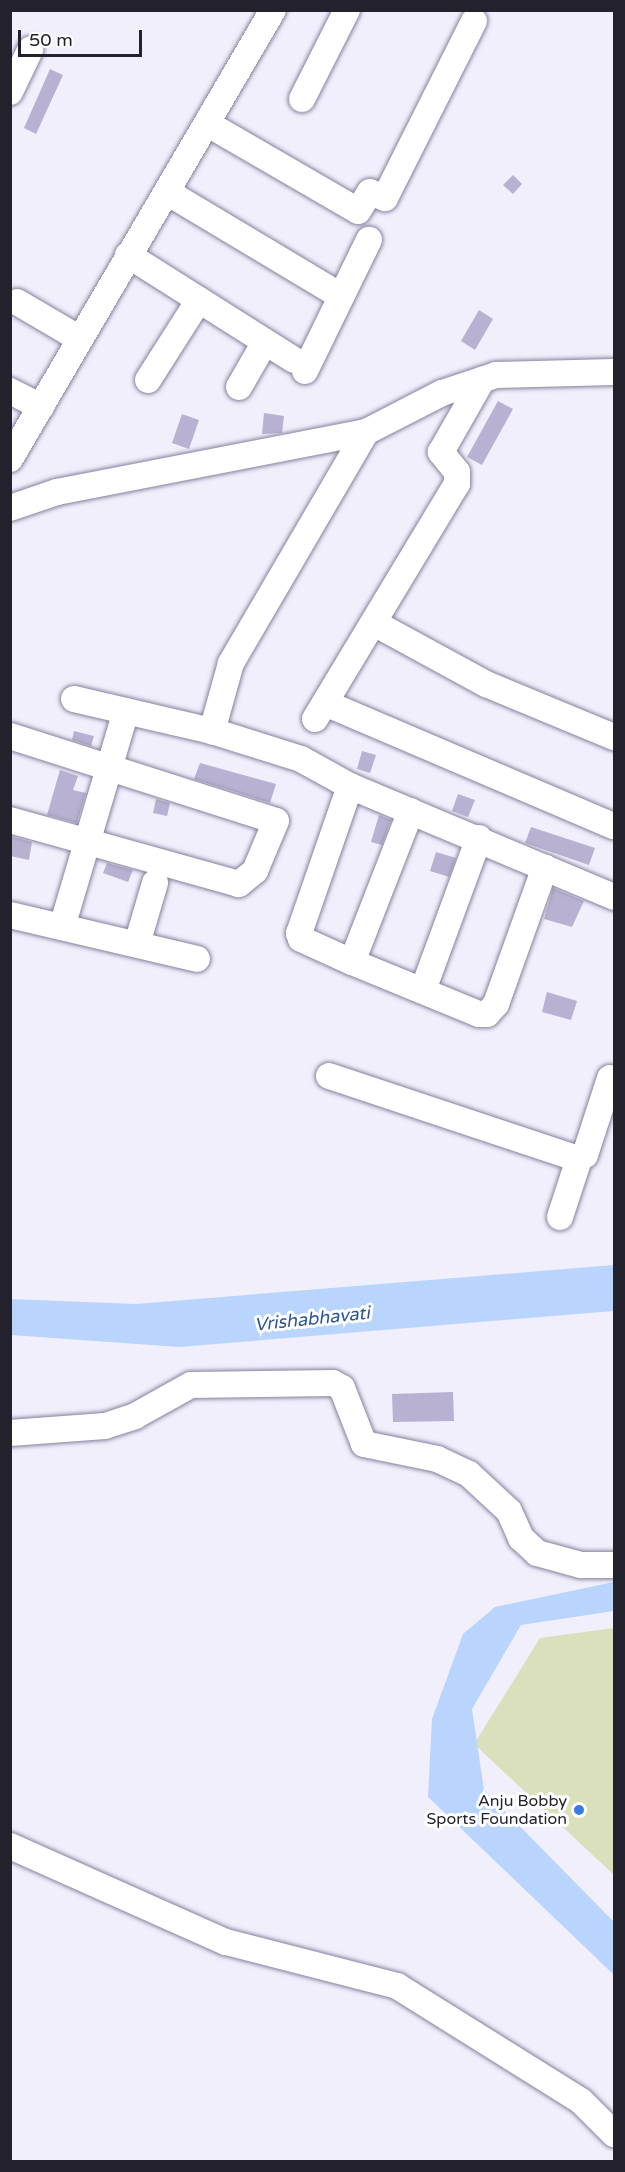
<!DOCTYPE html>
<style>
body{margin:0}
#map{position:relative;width:625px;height:2172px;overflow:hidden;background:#f1effc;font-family:"Varela Round",sans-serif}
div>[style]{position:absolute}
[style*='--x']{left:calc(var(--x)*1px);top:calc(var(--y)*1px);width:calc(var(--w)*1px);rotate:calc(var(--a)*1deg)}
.green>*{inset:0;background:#dae0bb}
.water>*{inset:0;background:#b9d5fd}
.building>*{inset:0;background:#b8b1d1}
.roads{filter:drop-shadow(0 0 2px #87809e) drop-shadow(0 0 2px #87809e)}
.minor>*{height:26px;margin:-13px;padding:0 13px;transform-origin:13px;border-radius:13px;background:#fff}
.dots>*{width:16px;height:16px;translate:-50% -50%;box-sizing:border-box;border:3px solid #fff;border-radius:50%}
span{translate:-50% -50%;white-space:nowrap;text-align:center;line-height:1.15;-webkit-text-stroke:6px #fff;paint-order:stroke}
.poi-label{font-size:16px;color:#23212c}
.right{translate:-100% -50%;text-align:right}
.water-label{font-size:18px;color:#2b5691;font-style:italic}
.frame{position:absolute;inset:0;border:12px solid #23212c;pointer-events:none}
.scale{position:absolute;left:18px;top:30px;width:124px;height:27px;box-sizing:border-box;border:3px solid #23212c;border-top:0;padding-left:8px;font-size:18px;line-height:21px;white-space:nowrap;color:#23212c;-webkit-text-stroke:4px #fff;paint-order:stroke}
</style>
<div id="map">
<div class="green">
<div style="clip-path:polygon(614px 1628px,614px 1875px,474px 1744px,540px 1638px)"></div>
</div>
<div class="water">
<div style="clip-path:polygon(614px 1265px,614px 1311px,179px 1347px,11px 1335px,11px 1299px,136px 1304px)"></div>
<div style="clip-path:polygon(614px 1582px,614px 1611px,521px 1625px,472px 1709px,484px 1790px,614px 1922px,614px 1975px,428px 1797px,432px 1719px,463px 1634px,495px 1607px)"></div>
</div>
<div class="building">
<div style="clip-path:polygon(50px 69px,63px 75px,36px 134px,24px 128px)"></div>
<div style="clip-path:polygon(513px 175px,522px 184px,513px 194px,503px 185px)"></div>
<div style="clip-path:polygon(479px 310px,493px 319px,475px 350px,461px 341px)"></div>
<div style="clip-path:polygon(498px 401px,513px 409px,482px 465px,467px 457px)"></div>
<div style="clip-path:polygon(264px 413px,284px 416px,282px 433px,262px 434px)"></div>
<div style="clip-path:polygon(182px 414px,199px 420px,189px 449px,172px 443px)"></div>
<div style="clip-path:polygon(74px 731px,94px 736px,91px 746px,72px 740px)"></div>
<div style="clip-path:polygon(362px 751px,376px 755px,370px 773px,357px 769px)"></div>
<div style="clip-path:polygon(200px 763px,276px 784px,270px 803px,194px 779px)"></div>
<div style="clip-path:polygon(60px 770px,78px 776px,73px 790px,86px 793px,77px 823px,47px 815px)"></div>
<div style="clip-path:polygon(458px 794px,475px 800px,468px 817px,452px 811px)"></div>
<div style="clip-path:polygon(156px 799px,170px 803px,167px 816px,153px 813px)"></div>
<div style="clip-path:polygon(379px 815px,391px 820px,382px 845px,371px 842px)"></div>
<div style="clip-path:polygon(531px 827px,595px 848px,589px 865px,525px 843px)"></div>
<div style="clip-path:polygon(10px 836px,32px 842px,29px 860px,10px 856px)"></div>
<div style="clip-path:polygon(436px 852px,456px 858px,449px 877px,430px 871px)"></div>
<div style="clip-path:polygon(107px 863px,133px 870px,128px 882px,103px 873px)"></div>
<div style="clip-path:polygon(553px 888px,584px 901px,572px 927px,544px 919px)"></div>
<div style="clip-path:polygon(547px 992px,577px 1001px,571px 1020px,542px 1012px)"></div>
<div style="clip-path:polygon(453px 1392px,454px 1421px,393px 1422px,392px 1394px)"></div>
</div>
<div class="roads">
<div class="minor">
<div style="--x:10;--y:92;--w:47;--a:-64.5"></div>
<div style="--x:302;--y:99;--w:100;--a:-63.2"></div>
<div style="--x:208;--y:124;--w:173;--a:30.1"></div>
<div style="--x:358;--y:211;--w:22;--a:-58"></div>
<div style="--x:370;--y:192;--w:16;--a:22"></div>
<div style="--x:385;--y:198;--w:198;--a:-63.3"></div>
<div style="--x:167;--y:192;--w:203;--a:30.9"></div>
<div style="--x:128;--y:255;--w:196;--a:32.3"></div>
<div style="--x:17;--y:302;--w:73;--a:30.4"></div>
<div style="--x:305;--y:371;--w:146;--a:-64"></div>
<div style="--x:148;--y:380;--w:95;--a:-57.5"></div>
<div style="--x:239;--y:387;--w:52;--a:-60"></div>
<div style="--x:10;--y:391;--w:35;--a:27"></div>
<div style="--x:366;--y:432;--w:268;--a:120.3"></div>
<div style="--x:231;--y:663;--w:71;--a:105.6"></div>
<div style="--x:212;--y:731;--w:93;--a:17.5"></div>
<div style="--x:301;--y:759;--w:56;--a:28.9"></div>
<div style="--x:350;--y:786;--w:286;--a:22.8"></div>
<div style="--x:10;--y:459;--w:520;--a:-59.64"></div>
<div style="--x:10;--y:508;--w:50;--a:-18.8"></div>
<div style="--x:57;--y:492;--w:315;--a:-11"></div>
<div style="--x:366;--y:432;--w:85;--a:-27.2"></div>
<div style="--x:442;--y:393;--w:57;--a:-18.4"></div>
<div style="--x:496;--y:375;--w:118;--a:-1.5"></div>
<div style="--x:374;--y:623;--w:128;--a:28.6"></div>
<div style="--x:486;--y:684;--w:139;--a:22.5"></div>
<div style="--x:74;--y:699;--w:142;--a:13.1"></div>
<div style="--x:325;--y:703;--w:314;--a:23.1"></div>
<div style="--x:315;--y:719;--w:275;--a:-58.9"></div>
<div style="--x:457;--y:484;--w:12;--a:-90"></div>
<div style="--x:457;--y:472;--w:26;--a:-129"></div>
<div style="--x:441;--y:452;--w:83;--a:-60.3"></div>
<div style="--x:10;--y:736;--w:279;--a:17.7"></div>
<div style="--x:276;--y:821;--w:54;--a:112.8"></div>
<div style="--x:255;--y:871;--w:21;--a:141"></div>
<div style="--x:239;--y:884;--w:238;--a:-164.4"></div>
<div style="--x:350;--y:786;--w:156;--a:109.1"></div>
<div style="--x:299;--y:933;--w:6;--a:72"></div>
<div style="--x:301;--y:939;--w:56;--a:24.3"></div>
<div style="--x:352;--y:962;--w:137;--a:22.3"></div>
<div style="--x:479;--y:1014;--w:8;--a:0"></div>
<div style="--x:487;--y:1014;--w:13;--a:-48"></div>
<div style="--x:496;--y:1004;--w:145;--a:-70.3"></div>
<div style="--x:10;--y:915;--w:192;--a:13.2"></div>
<div style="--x:62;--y:927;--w:225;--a:-73.5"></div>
<div style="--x:137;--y:944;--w:64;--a:-73.6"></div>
<div style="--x:352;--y:962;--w:162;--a:-68.7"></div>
<div style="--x:423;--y:990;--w:162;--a:-69.8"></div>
<div style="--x:329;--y:1076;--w:263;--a:18.4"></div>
<div style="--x:579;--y:1159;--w:7;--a:-34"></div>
<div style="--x:585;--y:1155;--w:81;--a:-72"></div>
<div style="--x:560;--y:1217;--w:61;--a:-71.9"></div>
<div style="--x:10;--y:1433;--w:95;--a:-4.2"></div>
<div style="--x:105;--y:1426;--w:32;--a:-18"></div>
<div style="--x:135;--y:1416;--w:64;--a:-29"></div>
<div style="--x:191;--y:1385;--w:142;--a:-0.8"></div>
<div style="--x:333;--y:1383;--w:10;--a:29"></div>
<div style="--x:342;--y:1388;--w:60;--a:68.6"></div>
<div style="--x:364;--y:1444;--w:75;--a:11.6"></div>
<div style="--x:437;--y:1459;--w:35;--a:25"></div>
<div style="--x:469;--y:1474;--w:54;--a:42.8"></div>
<div style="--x:509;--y:1511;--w:30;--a:66"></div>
<div style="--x:521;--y:1538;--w:22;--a:43"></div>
<div style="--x:537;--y:1553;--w:46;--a:15.3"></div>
<div style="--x:581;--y:1565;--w:33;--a:0"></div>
<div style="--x:10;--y:1846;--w:236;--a:24"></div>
<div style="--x:226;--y:1942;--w:177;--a:14.4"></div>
<div style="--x:397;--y:1986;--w:217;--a:32"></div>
<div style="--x:581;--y:2101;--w:47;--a:45"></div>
</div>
</div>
<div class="dots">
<div style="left:579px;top:1810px;background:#3978e7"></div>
</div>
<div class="poi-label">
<span class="right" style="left:567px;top:1810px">Anju Bobby<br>Sports Foundation</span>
</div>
<div class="water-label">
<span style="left:312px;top:1319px;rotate:-6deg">Vrishabhavati</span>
</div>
<div class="frame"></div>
<div class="scale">50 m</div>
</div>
